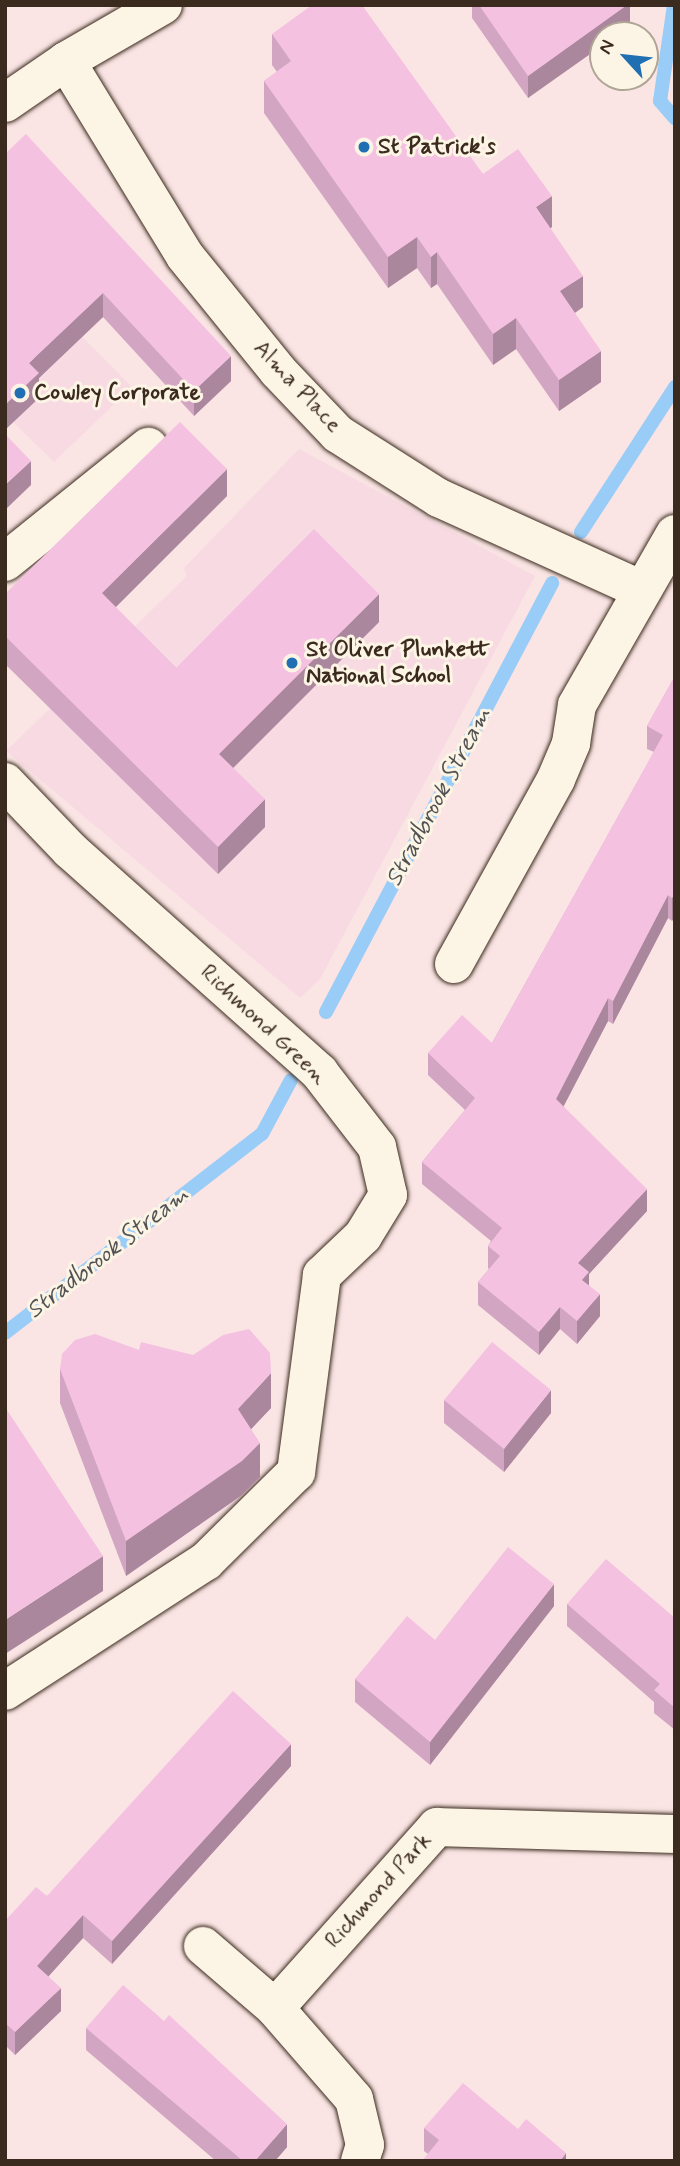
<!DOCTYPE html>
<style>
body{margin:0}
#map{position:relative;width:680px;height:2166px;overflow:hidden;background:#fae5e4;font-family:Mynerve,sans-serif}
div>[style]{position:absolute}
[style*='--x']{left:calc(var(--x)*1px);top:calc(var(--y)*1px);width:calc(var(--w)*1px);rotate:calc(var(--a)*1deg)}
.built>*{inset:0;background:#f8dae3}
.stream>*{height:14px;margin:-7px;padding:0 7px;transform-origin:7px;border-radius:7px;background:#99ccf6}
.roads{filter:drop-shadow(0 0 2px #3b2a1e) drop-shadow(0 0 2px #3b2a1e)}
.minor>*{height:38px;margin:-19px;padding:0 19px;transform-origin:19px;border-radius:19px;background:#fcf5e5}
.secondary>*{height:38px;margin:-19px;padding:0 19px;transform-origin:19px;border-radius:19px;background:#fcf5e5}
.wall>*{inset:0;background:#d2a6c2}
.shaded-wall>*{inset:0;background:#ab879e}
.building>*{inset:0;background:#f4c1e1}
.dots>*{width:19px;height:19px;translate:-50% -50%;box-sizing:border-box;border:4px solid #fcf5e5;border-radius:50%}
span{translate:-50% -50%;white-space:nowrap;text-align:center;line-height:1.15;-webkit-text-stroke:6px #fcf5e5;paint-order:stroke}
.poi-label{font-size:23px;color:#3b2a1e;font-weight:700}
.left{translate:0 -50%;text-align:left}
.street-label{font-size:23px;color:#3b2a1e}
.water-label{font-size:24px;color:#525254;font-style:italic}
.frame{position:absolute;inset:0;border:7px solid #3b2a1e;pointer-events:none}
.north{position:absolute;left:589px;top:21px;width:70px;height:70px;box-sizing:border-box;background:#fcf5e5;border:2px solid #afa495;border-radius:50%;rotate:297deg;font-size:19px;font-weight:700;line-height:28px;text-align:center;color:#3b2a1e}
.north::after{content:'';display:block;margin:auto;width:24px;height:32px;background:#1f6fb2;clip-path:polygon(50% 0,100% 100%,50% 72%,0 100%)}
</style>
<div id="map">
<div class="built">
<div style="clip-path:polygon(5px 260px,132px 387px,54px 462px,5px 414px)"></div>
<div style="clip-path:polygon(299px 449px,535px 576px,320px 979px,300px 998px,6px 751px,187px 576px,184px 568px)"></div>
</div>
<div class="stream">
<div style="--x:674;--y:5;--w:97;--a:98.3"></div>
<div style="--x:660;--y:101;--w:23;--a:49"></div>
<div style="--x:581;--y:532;--w:173;--a:-57"></div>
<div style="--x:326;--y:1012;--w:485;--a:-62.2"></div>
<div style="--x:5;--y:1333;--w:325;--a:-37.8"></div>
<div style="--x:262;--y:1134;--w:61;--a:-61.8"></div>
</div>
<div class="roads">
<div class="minor">
<div style="--x:66;--y:61;--w:228;--a:58.6"></div>
<div style="--x:185;--y:256;--w:148;--a:51"></div>
<div style="--x:278;--y:371;--w:87;--a:46.4"></div>
<div style="--x:338;--y:434;--w:120;--a:32.4"></div>
<div style="--x:439;--y:498;--w:221;--a:24.4"></div>
<div style="--x:5;--y:562;--w:184;--a:-38.8"></div>
<div style="--x:5;--y:782;--w:94;--a:46.3"></div>
<div style="--x:70;--y:850;--w:334;--a:41.7"></div>
<div style="--x:319;--y:1072;--w:95;--a:52.3"></div>
<div style="--x:377;--y:1147;--w:49;--a:77.1"></div>
<div style="--x:388;--y:1195;--w:48;--a:121.4"></div>
<div style="--x:363;--y:1236;--w:57;--a:136.4"></div>
<div style="--x:322;--y:1275;--w:199;--a:97.5"></div>
<div style="--x:296;--y:1472;--w:127;--a:135.3"></div>
<div style="--x:206;--y:1561;--w:239;--a:147.1"></div>
<div style="--x:454;--y:964;--w:211;--a:-61.1"></div>
<div style="--x:556;--y:779;--w:39;--a:-67"></div>
<div style="--x:571;--y:743;--w:38;--a:-81"></div>
<div style="--x:577;--y:705;--w:197;--a:-60.2"></div>
<div style="--x:203;--y:1946;--w:95;--a:40.7"></div>
<div style="--x:360;--y:2161;--w:17;--a:-73"></div>
<div style="--x:365;--y:2145;--w:47;--a:-103.4"></div>
<div style="--x:354;--y:2099;--w:121;--a:-131"></div>
<div style="--x:275;--y:2008;--w:243;--a:-48.2"></div>
<div style="--x:437;--y:1827;--w:238;--a:1.7"></div>
</div>
<div class="secondary">
<div style="--x:5;--y:103;--w:74;--a:-34.5"></div>
<div style="--x:66;--y:61;--w:112;--a:-30"></div>
</div>
</div>
<div class="wall">
<div style="clip-path:polygon(472px 5px,630px 5px,630px 26px,617px 35px,603px 35px,528px 98px,472px 18px)"></div>
<div style="clip-path:polygon(272px 34px,483px 174px,552px 227px,550px 228px,583px 307px,575px 313px,601px 382px,559px 411px,516px 349px,493px 365px,437px 284px,431px 288px,417px 268px,388px 288px,264px 113px,264px 81px,277px 72px,272px 65px)"></div>
<div style="clip-path:polygon(5px 154px,231px 381px,194px 416px,103px 317px,39px 378px,39px 398px)"></div>
<div style="clip-path:polygon(227px 496px,115px 607px,176px 668px,379px 622px,233px 768px,265px 827px,218px 874px,5px 664px,5px 594px)"></div>
<div style="clip-path:polygon(675px 676px,675px 916px,672px 921px,668px 918px,613px 1024px,608px 1021px,563px 1106px,647px 1211px,589px 1274px,589px 1285px,600px 1316px,577px 1344px,560px 1329px,539px 1355px,478px 1305px,478px 1282px,489px 1269px,488px 1268px,488px 1246px,491px 1241px,422px 1184px,422px 1162px,465px 1110px,428px 1075px,428px 1053px,492px 1043px,654px 752px,647px 749px,647px 726px)"></div>
<div style="clip-path:polygon(139px 1350px,271px 1408px,251px 1429px,260px 1477px,242px 1495px,126px 1576px,60px 1403px,60px 1369px)"></div>
<div style="clip-path:polygon(444px 1400px,551px 1413px,504px 1472px,444px 1423px)"></div>
<div style="clip-path:polygon(567px 1604px,675px 1618px,675px 1730px,654px 1713px,654px 1702px,567px 1626px)"></div>
<div style="clip-path:polygon(554px 1606px,430px 1765px,355px 1702px,355px 1679px,435px 1640px)"></div>
<div style="clip-path:polygon(291px 1766px,112px 1964px,83px 1938px,48px 1977px,61px 2011px,15px 2055px,5px 2045px,5px 1921px,47px 1896px)"></div>
<div style="clip-path:polygon(86px 2028px,287px 2147px,275px 2161px,216px 2161px,86px 2050px)"></div>
<div style="clip-path:polygon(424px 2128px,518px 2129px,566px 2161px,428px 2154px,424px 2151px)"></div>
</div>
<div class="shaded-wall">
<div style="clip-path:polygon(627px 5px,630px 5px,630px 26px,617px 35px,603px 35px,603px 45px,528px 98px,528px 76px)"></div>
<div style="clip-path:polygon(552px 196px,552px 227px,536px 239px,536px 207px)"></div>
<div style="clip-path:polygon(417px 237px,417px 268px,388px 288px,388px 257px)"></div>
<div style="clip-path:polygon(437px 252px,437px 284px,431px 288px,431px 257px)"></div>
<div style="clip-path:polygon(583px 276px,583px 307px,560px 323px,560px 291px)"></div>
<div style="clip-path:polygon(103px 293px,103px 317px,39px 378px,39px 398px,5px 430px,5px 405px,29px 363px)"></div>
<div style="clip-path:polygon(516px 318px,516px 349px,493px 365px,493px 334px)"></div>
<div style="clip-path:polygon(601px 351px,601px 382px,559px 411px,559px 380px)"></div>
<div style="clip-path:polygon(231px 356px,231px 381px,194px 416px,194px 391px)"></div>
<div style="clip-path:polygon(31px 461px,31px 485px,5px 510px,5px 485px)"></div>
<div style="clip-path:polygon(227px 469px,227px 496px,102px 621px,102px 593px)"></div>
<div style="clip-path:polygon(379px 594px,379px 622px,219px 782px,219px 754px)"></div>
<div style="clip-path:polygon(265px 799px,265px 827px,218px 874px,218px 847px)"></div>
<div style="clip-path:polygon(675px 894px,675px 916px,672px 921px,672px 898px)"></div>
<div style="clip-path:polygon(668px 895px,668px 918px,613px 1024px,613px 1001px)"></div>
<div style="clip-path:polygon(608px 998px,608px 1021px,556px 1121px,556px 1099px)"></div>
<div style="clip-path:polygon(647px 1189px,647px 1211px,589px 1274px,589px 1294px,582px 1302px,578px 1263px)"></div>
<div style="clip-path:polygon(600px 1294px,600px 1316px,577px 1344px,577px 1321px)"></div>
<div style="clip-path:polygon(560px 1307px,560px 1329px,539px 1355px,539px 1332px)"></div>
<div style="clip-path:polygon(271px 1373px,271px 1408px,238px 1443px,238px 1409px)"></div>
<div style="clip-path:polygon(551px 1390px,551px 1413px,504px 1472px,504px 1449px)"></div>
<div style="clip-path:polygon(260px 1443px,260px 1477px,242px 1495px,126px 1576px,126px 1541px)"></div>
<div style="clip-path:polygon(103px 1556px,103px 1591px,5px 1654px,5px 1620px)"></div>
<div style="clip-path:polygon(554px 1584px,554px 1606px,430px 1765px,430px 1742px)"></div>
<div style="clip-path:polygon(291px 1744px,291px 1766px,112px 1964px,112px 1941px)"></div>
<div style="clip-path:polygon(83px 1915px,83px 1938px,37px 1989px,37px 1966px)"></div>
<div style="clip-path:polygon(61px 1988px,61px 2011px,15px 2055px,15px 2032px)"></div>
<div style="clip-path:polygon(287px 2124px,287px 2147px,275px 2161px,255px 2161px)"></div>
<div style="clip-path:polygon(566px 2153px,566px 2161px,560px 2161px)"></div>
</div>
<div class="building">
<div style="clip-path:polygon(312px 5px,362px 5px,483px 174px,518px 149px,552px 196px,536px 207px,583px 276px,560px 291px,601px 351px,559px 380px,516px 318px,493px 334px,437px 252px,431px 257px,417px 237px,388px 257px,264px 81px,291px 61px,272px 34px)"></div>
<div style="clip-path:polygon(479px 5px,627px 5px,528px 76px)"></div>
<div style="clip-path:polygon(26px 134px,231px 356px,194px 391px,103px 293px,29px 363px,39px 373px,5px 405px,5px 154px)"></div>
<div style="clip-path:polygon(180px 422px,227px 469px,102px 593px,176px 668px,314px 529px,379px 594px,219px 754px,265px 799px,218px 847px,5px 636px,5px 594px)"></div>
<div style="clip-path:polygon(5px 434px,31px 461px,5px 485px)"></div>
<div style="clip-path:polygon(675px 676px,675px 894px,672px 898px,668px 895px,613px 1001px,608px 998px,556px 1099px,647px 1189px,578px 1263px,589px 1272px,582px 1280px,600px 1294px,577px 1321px,560px 1307px,539px 1332px,478px 1282px,500px 1256px,488px 1246px,502px 1228px,422px 1162px,475px 1098px,428px 1053px,462px 1015px,492px 1043px,663px 735px,647px 726px)"></div>
<div style="clip-path:polygon(249px 1329px,270px 1353px,271px 1373px,238px 1409px,260px 1443px,242px 1461px,126px 1541px,60px 1369px,62px 1354px,75px 1340px,95px 1334px,139px 1350px,141px 1342px,193px 1355px,223px 1335px)"></div>
<div style="clip-path:polygon(492px 1342px,551px 1390px,504px 1449px,444px 1400px)"></div>
<div style="clip-path:polygon(7px 1410px,103px 1556px,5px 1620px,5px 1411px)"></div>
<div style="clip-path:polygon(508px 1547px,554px 1584px,430px 1742px,355px 1679px,407px 1616px,435px 1640px)"></div>
<div style="clip-path:polygon(606px 1559px,675px 1618px,675px 1708px,654px 1690px,660px 1684px,567px 1604px)"></div>
<div style="clip-path:polygon(233px 1691px,291px 1744px,112px 1941px,83px 1915px,37px 1966px,61px 1988px,15px 2032px,5px 2023px,5px 1921px,36px 1887px,47px 1896px)"></div>
<div style="clip-path:polygon(123px 1985px,164px 2021px,169px 2015px,287px 2124px,255px 2161px,243px 2161px,86px 2028px)"></div>
<div style="clip-path:polygon(463px 2083px,518px 2129px,526px 2119px,566px 2153px,560px 2161px,422px 2161px,439px 2140px,424px 2128px)"></div>
</div>
<div class="dots">
<div style="left:364px;top:147px;background:#1f6fb2"></div>
<div style="left:20px;top:393px;background:#1f6fb2"></div>
<div style="left:292px;top:663px;background:#1f6fb2"></div>
</div>
<div class="poi-label">
<span class="left" style="left:378px;top:147px">St Patrick's</span>
<span class="left" style="left:34px;top:393px">Cowley Corporate</span>
<span class="left" style="left:306px;top:663px">St Oliver Plunkett<br>National School</span>
</div>
<div class="street-label">
<span style="left:297px;top:387px;rotate:47deg">Alma Place</span>
<span style="left:263px;top:1025px;rotate:43deg">Richmond Green</span>
<span style="left:379px;top:1891px;rotate:-48deg">Richmond Park</span>
</div>
<div class="water-label">
<span style="left:439px;top:797px;rotate:-62deg">Stradbrook Stream</span>
<span style="left:108px;top:1253px;rotate:-38deg">Stradbrook Stream</span>
</div>
<div class="frame"></div>
<div class="north">N</div>
</div>
